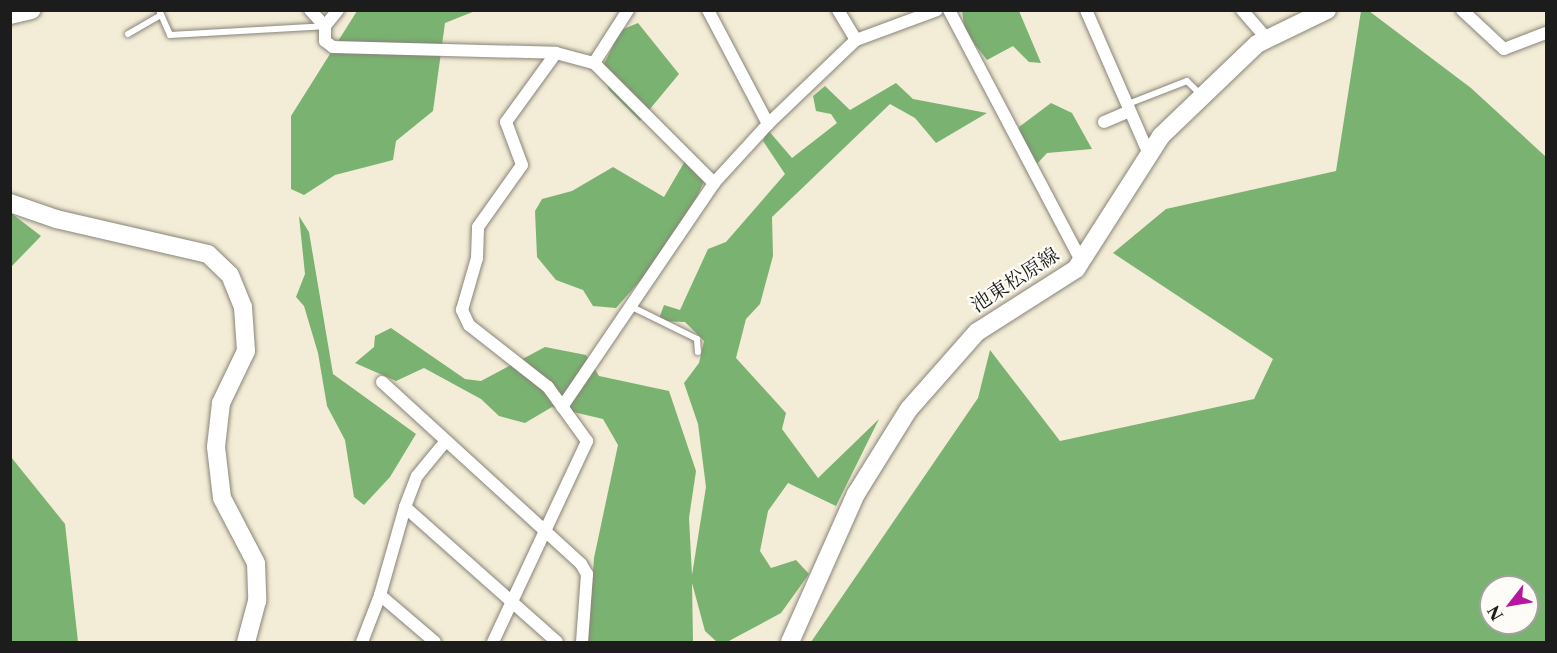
<!DOCTYPE html>
<meta charset="utf-8">
<style>
body{margin:0}
#map{position:relative;width:1557px;height:653px;overflow:hidden;background:#f3ecd6;font-family:"Libre Caslon Text","Noto Serif JP",serif}
div>[style]{position:absolute}
[style*='--x']{left:calc(var(--x)*1px);top:calc(var(--y)*1px);width:calc(var(--w)*1px);rotate:calc(var(--a)*1deg)}
.forest>*{inset:0;background:#7ab271}
.roads{filter:drop-shadow(0 0 2px #888479) drop-shadow(0 0 2px #888479)}
.lane>*{height:6px;margin:-3px;padding:0 3px;transform-origin:3px;border-radius:3px;background:#fff}
.street>*{height:12px;margin:-6px;padding:0 6px;transform-origin:6px;border-radius:6px;background:#fff}
.secondary>*{height:18px;margin:-9px;padding:0 9px;transform-origin:9px;border-radius:9px;background:#fff}
span{translate:-50% -50%;white-space:nowrap;text-align:center;line-height:1.15;-webkit-text-stroke:4.5px #fdfcf7;paint-order:stroke}
.street-label{font-size:20px;color:#1c1c1c}
.frame{position:absolute;inset:0;border:12px solid #1c1c1c;pointer-events:none}
.north{position:absolute;left:1479px;top:575px;width:60px;height:60px;box-sizing:border-box;background:#fdfcf7;border:2px solid #a3a29f;border-radius:50%;rotate:239deg;font-size:16px;font-weight:700;line-height:24px;text-align:center;color:#1c1c1c}
.north::after{content:'';display:block;margin:auto;width:21px;height:27px;background:#b5179e;clip-path:polygon(50% 0,100% 100%,50% 72%,0 100%)}
</style>
<div id="map">
<div class="forest">
<div style="clip-path:polygon(357px 11px,475px 11px,445px 23px,433px 111px,396px 141px,393px 160px,335px 175px,304px 195px,291px 189px,291px 116px)"></div>
<div style="clip-path:polygon(962px 11px,1019px 11px,1041px 63px,1029px 62px,1013px 46px,987px 60px,965px 32px)"></div>
<div style="clip-path:polygon(evenodd,1361px 11px,1369px 11px,1471px 88px,1546px 157px,1546px 642px,811px 642px,978px 398px,990px 350px,1060px 441px,1254px 399px,1273px 359px,1113px 253px,1166px 209px,1336px 171px,1361px 11px,1491px 587px,1527px 587px,1527px 623px,1491px 623px,1491px 587px)"></div>
<div style="clip-path:polygon(638px 23px,679px 74px,640px 121px,609px 90px,601px 70px,621px 30px)"></div>
<div style="clip-path:polygon(896px 83px,913px 99px,987px 113px,936px 143px,915px 118px,890px 104px,772px 217px,773px 256px,760px 304px,746px 319px,736px 358px,786px 413px,782px 429px,818px 478px,879px 419px,836px 506px,788px 483px,768px 511px,760px 551px,771px 568px,796px 560px,809px 574px,781px 613px,727px 642px,717px 642px,705px 631px,692px 583px,693px 642px,588px 642px,594px 558px,618px 445px,603px 419px,552px 407px,525px 423px,499px 416px,481px 399px,424px 368px,396px 381px,355px 363px,374px 347px,375px 336px,391px 328px,465px 379px,481px 381px,545px 347px,586px 355px,599px 376px,669px 391px,696px 471px,689px 518px,692px 575px,706px 487px,698px 424px,684px 383px,699px 363px,704px 341px,685px 322px,658px 321px,664px 305px,680px 310px,708px 249px,726px 242px,785px 174px,763px 141px,768px 130px,792px 158px,837px 123px,831px 114px,816px 111px,813px 96px,825px 86px,850px 110px)"></div>
<div style="clip-path:polygon(1051px 103px,1072px 113px,1092px 149px,1047px 153px,1035px 166px,1021px 146px,1019px 127px)"></div>
<div style="clip-path:polygon(685px 161px,704px 181px,698px 195px,647px 273px,616px 308px,593px 306px,583px 290px,556px 280px,537px 257px,535px 211px,542px 199px,572px 191px,613px 167px,664px 197px)"></div>
<div style="clip-path:polygon(11px 213px,41px 236px,11px 267px,10px 267px)"></div>
<div style="clip-path:polygon(299px 216px,309px 232px,333px 374px,416px 434px,390px 477px,364px 505px,354px 497px,345px 440px,327px 406px,318px 353px,304px 306px,296px 297px,305px 274px)"></div>
<div style="clip-path:polygon(11px 457px,65px 524px,78px 642px,11px 642px)"></div>
</div>
<div class="roads">
<div class="lane">
<div style="--x:159;--y:10;--w:27;--a:66"></div>
<div style="--x:170;--y:35;--w:154;--a:-3.3"></div>
<div style="--x:128;--y:34;--w:38;--a:-30"></div>
<div style="--x:1128;--y:104;--w:63;--a:-21.3"></div>
<div style="--x:1187;--y:81;--w:18;--a:45"></div>
<div style="--x:630;--y:306;--w:75;--a:26.2"></div>
<div style="--x:697;--y:339;--w:13;--a:86"></div>
</div>
<div class="street">
<div style="--x:310;--y:10;--w:22;--a:47"></div>
<div style="--x:338;--y:10;--w:21;--a:129"></div>
<div style="--x:325;--y:26;--w:15;--a:90"></div>
<div style="--x:325;--y:41;--w:10;--a:37"></div>
<div style="--x:333;--y:47;--w:223;--a:1.5"></div>
<div style="--x:556;--y:53;--w:39;--a:15"></div>
<div style="--x:594;--y:63;--w:170;--a:45"></div>
<div style="--x:708;--y:10;--w:129;--a:62.2"></div>
<div style="--x:838;--y:10;--w:35;--a:59"></div>
<div style="--x:949;--y:10;--w:285;--a:62.2"></div>
<div style="--x:1086;--y:10;--w:155;--a:66.4"></div>
<div style="--x:1242;--y:10;--w:37;--a:49"></div>
<div style="--x:1462;--y:10;--w:57;--a:42.9"></div>
<div style="--x:1504;--y:49;--w:45;--a:-20.9"></div>
<div style="--x:594;--y:63;--w:63;--a:-57.3"></div>
<div style="--x:1104;--y:122;--w:28;--a:-23"></div>
<div style="--x:382;--y:382;--w:270;--a:42.4"></div>
<div style="--x:581;--y:564;--w:12;--a:59"></div>
<div style="--x:587;--y:574;--w:68;--a:94.2"></div>
<div style="--x:562;--y:407;--w:271;--a:-55.8"></div>
<div style="--x:714;--y:183;--w:80;--a:-47.5"></div>
<div style="--x:768;--y:124;--w:122;--a:-43.7"></div>
<div style="--x:856;--y:40;--w:86;--a:-20.3"></div>
<div style="--x:405;--y:507;--w:33;--a:-69"></div>
<div style="--x:417;--y:476;--w:44;--a:-50.5"></div>
<div style="--x:380;--y:595;--w:91;--a:-74.1"></div>
<div style="--x:405;--y:507;--w:203;--a:41.6"></div>
<div style="--x:362;--y:642;--w:50;--a:-69"></div>
<div style="--x:380;--y:595;--w:72;--a:40.5"></div>
<div style="--x:493;--y:642;--w:222;--a:-64.9"></div>
<div style="--x:587;--y:441;--w:67;--a:-125.8"></div>
<div style="--x:548;--y:387;--w:100;--a:-141.9"></div>
<div style="--x:469;--y:325;--w:17;--a:-115"></div>
<div style="--x:462;--y:310;--w:54;--a:-73.9"></div>
<div style="--x:477;--y:258;--w:31;--a:-88"></div>
<div style="--x:478;--y:227;--w:76;--a:-54.6"></div>
<div style="--x:522;--y:165;--w:46;--a:-110.4"></div>
<div style="--x:506;--y:122;--w:85;--a:-54.1"></div>
</div>
<div class="secondary">
<div style="--x:10;--y:15;--w:22;--a:-13"></div>
<div style="--x:10;--y:203;--w:49;--a:19.2"></div>
<div style="--x:56;--y:219;--w:156;--a:13"></div>
<div style="--x:208;--y:254;--w:30;--a:44"></div>
<div style="--x:230;--y:275;--w:35;--a:68"></div>
<div style="--x:243;--y:307;--w:44;--a:86.1"></div>
<div style="--x:246;--y:351;--w:58;--a:115.7"></div>
<div style="--x:221;--y:403;--w:44;--a:96.5"></div>
<div style="--x:216;--y:447;--w:51;--a:83.3"></div>
<div style="--x:222;--y:498;--w:73;--a:62.4"></div>
<div style="--x:256;--y:563;--w:38;--a:88"></div>
<div style="--x:257;--y:601;--w:42;--a:105"></div>
<div style="--x:790;--y:642;--w:162;--a:-66"></div>
<div style="--x:856;--y:494;--w:100;--a:-58.1"></div>
<div style="--x:909;--y:409;--w:103;--a:-48.6"></div>
<div style="--x:977;--y:332;--w:117;--a:-32.5"></div>
<div style="--x:1076;--y:269;--w:158;--a:-57.4"></div>
<div style="--x:1161;--y:136;--w:133;--a:-43.8"></div>
<div style="--x:1257;--y:44;--w:78;--a:-25.9"></div>
</div>
</div>
<div class="street-label">
<span style="left:1015px;top:280px;rotate:-33deg">池東松原線</span>
</div>
<div class="frame"></div>
<div class="north">N</div>
</div>
